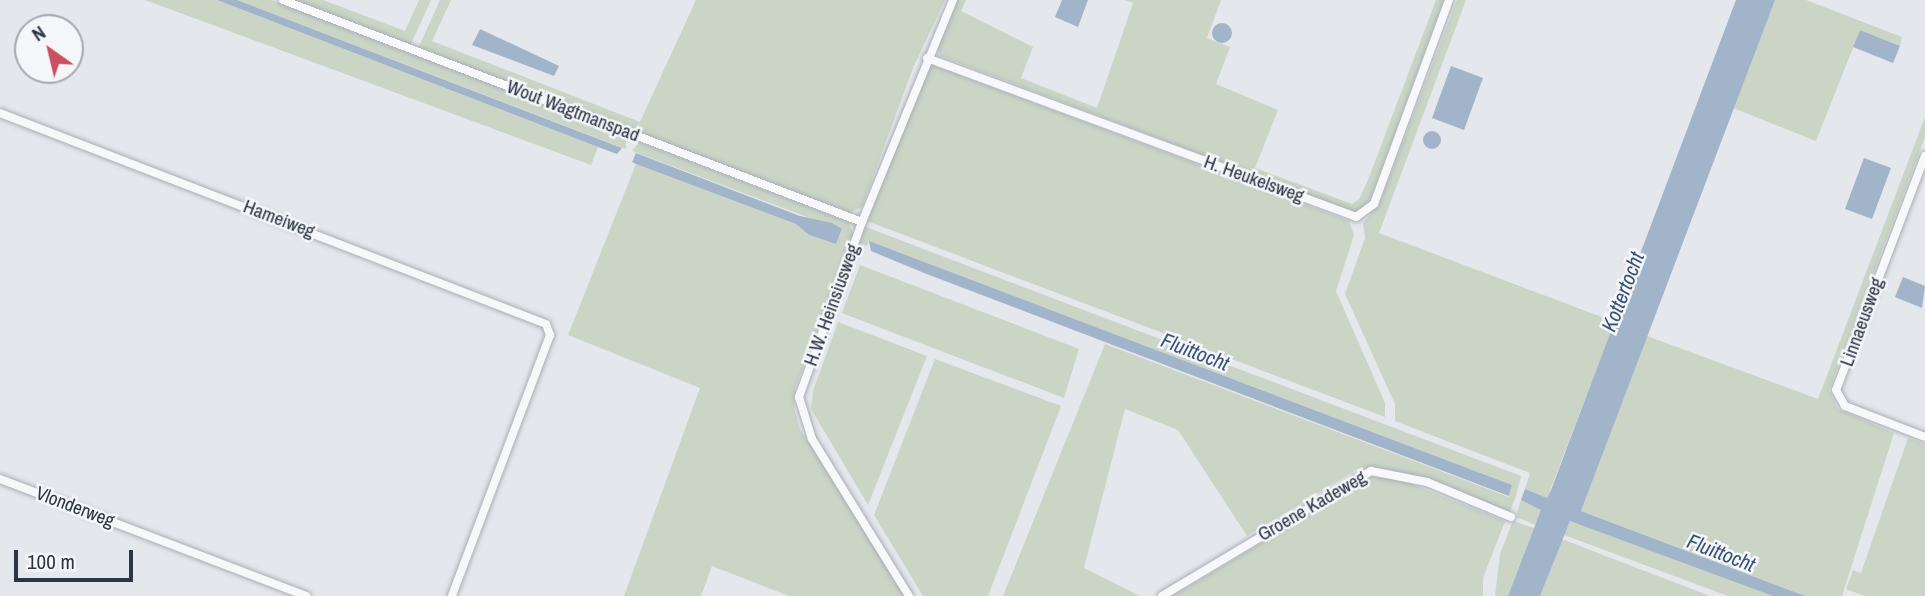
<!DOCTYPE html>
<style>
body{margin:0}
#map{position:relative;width:1925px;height:596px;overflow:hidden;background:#e4e7eb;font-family:"Archivo Narrow",sans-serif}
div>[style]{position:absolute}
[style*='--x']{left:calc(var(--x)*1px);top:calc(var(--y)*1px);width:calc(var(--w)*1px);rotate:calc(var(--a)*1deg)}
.green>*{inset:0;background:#cad5c6}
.water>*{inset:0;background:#a1b4ca}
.round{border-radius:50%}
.roads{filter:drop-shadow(0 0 2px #a9aeb6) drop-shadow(0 0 2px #a9aeb6)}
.minor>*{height:8px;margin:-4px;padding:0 4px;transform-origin:4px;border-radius:4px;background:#f7f8fa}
span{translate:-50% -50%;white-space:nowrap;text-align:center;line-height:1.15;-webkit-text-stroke:5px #f4f6f9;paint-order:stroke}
.street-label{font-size:19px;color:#2c3544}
.water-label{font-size:21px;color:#385376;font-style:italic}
.north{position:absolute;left:14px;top:14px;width:70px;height:70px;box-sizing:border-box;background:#f4f6f9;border:2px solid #a4a9b1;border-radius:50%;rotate:326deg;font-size:19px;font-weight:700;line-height:28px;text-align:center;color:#2c3544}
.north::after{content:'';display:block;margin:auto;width:24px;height:32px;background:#ca5061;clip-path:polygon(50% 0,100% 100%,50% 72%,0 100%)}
.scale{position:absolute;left:14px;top:550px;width:119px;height:32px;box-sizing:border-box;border:4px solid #2c3544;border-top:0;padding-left:9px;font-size:21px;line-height:24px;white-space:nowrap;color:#2c3544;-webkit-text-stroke:5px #f4f6f9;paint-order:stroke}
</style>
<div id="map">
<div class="green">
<div style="clip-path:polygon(145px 0,217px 0,598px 147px,591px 165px)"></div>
<div style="clip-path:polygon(237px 0,272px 0,626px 134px,626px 149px)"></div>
<div style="clip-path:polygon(289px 0,323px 0,405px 31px,419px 0,431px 0,410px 46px)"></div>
<div style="clip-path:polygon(440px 0,451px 0,432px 41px,640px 122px,696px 0,945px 0,913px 68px,862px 207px,848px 213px,418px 49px)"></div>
<div style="clip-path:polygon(957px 0,966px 0,961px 11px,1033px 47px,1021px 78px,1097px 108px,1133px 3px,1125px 0,1221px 0,1207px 38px,1230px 47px,1216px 84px,1278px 110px,1255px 168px,1352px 204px,1359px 199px,1368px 180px,1436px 0,1444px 0,1371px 198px,1357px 213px,940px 56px,937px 43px)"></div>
<div style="clip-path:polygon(1457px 0,1466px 0,1379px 233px,1615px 322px,1547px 498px,1525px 489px,1530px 473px,1395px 421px,1395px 404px,1345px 294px,1365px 238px,1363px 223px,1380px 203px)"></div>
<div style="clip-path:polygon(1775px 0,1806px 0,1902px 37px,1900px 46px,1860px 30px,1816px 141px,1733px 108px)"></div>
<div style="clip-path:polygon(935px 66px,1349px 221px,1354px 235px,1336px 291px,1385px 403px,1385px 417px,867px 221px,928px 68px)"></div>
<div style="clip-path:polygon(1925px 117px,1925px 137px,1829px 390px,1838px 409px,1894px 433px,1842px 596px,1805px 596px,1581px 511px,1647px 336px,1818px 399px)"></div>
<div style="clip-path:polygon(639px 142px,849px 222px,853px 235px,795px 388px,794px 408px,800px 429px,905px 596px,789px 596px,712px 566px,701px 596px,624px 596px,700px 388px,568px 335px,636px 164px,796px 224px,809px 235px,836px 244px,842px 230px,632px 151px)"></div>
<div style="clip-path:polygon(863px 226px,1521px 476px,1515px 499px,1509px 513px,1427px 481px,1388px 469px,1359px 468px,1247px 536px,1178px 430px,1125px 409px,1084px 568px,1140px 596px,1003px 596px,1105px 344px,1509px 497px,1512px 485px,869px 241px,867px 246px,857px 243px)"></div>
<div style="clip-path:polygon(860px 265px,1079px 349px,1064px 398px,842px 313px)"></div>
<div style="clip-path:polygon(838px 322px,927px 356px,868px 505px,811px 409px,813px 391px)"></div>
<div style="clip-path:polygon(935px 359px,1061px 406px,988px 596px,923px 596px,874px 515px)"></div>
<div style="clip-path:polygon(1908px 438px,1925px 444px,1925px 596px,1865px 596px,1846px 589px,1853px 570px,1861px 573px)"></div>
<div style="clip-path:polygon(1372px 477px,1401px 480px,1505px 521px,1483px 578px,1483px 596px,1173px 596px)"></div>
<div style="clip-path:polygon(1521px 500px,1542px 509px,1536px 525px,1516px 517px)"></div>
<div style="clip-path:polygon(1513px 521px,1534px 528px,1508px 596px,1495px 596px,1500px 554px)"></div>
<div style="clip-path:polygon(1570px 521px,1632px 543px,1774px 596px,1728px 596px,1564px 535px)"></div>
<div style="clip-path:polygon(1562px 539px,1603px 555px,1710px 596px,1540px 596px)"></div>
</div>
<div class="water">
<div style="clip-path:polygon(217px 0,237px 0,622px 148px,617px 154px,598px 147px)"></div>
<div style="clip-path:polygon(1062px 0,1088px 0,1078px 27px,1055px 17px)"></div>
<div style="clip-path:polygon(1736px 0,1775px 0,1581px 511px,1805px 596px,1773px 596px,1570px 521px,1540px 596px,1508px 596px,1541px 510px,1521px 500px,1525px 489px,1547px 498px,1551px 490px)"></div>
<div class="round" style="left:1212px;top:23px;width:20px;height:20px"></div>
<div style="clip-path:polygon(480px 29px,559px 66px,554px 76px,472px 45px)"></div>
<div style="clip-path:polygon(1860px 30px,1900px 46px,1893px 63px,1853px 47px)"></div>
<div style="clip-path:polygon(1451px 66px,1483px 78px,1464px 130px,1432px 118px)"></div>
<div class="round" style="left:1423px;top:131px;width:18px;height:18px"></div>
<div style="clip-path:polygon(636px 153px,800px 216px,832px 223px,842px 229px,836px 244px,809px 235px,796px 224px,636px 164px,632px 162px)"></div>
<div style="clip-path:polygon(1864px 158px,1891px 168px,1872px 219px,1845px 209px)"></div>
<div style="clip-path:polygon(869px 241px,1512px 485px,1509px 496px,924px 273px,871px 251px)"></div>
<div style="clip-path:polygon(1903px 277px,1925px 286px,1922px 308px,1895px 297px)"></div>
</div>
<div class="roads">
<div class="minor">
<div style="--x:283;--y:0;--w:620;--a:20.98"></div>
<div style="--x:927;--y:58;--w:458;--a:20.3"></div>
<div style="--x:1356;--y:217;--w:22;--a:-36"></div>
<div style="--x:1374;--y:204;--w:217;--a:-69.8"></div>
<div style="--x:0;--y:113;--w:585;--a:21.13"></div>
<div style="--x:546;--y:324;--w:12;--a:70"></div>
<div style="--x:550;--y:335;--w:279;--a:110.6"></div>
<div style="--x:1925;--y:156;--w:250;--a:110.8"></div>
<div style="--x:1836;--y:390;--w:18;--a:61"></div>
<div style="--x:1845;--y:406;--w:86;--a:21.2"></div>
<div style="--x:0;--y:479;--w:328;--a:20.9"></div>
<div style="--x:909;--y:596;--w:185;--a:-121.7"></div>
<div style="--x:812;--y:439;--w:44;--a:-107.2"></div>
<div style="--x:799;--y:397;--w:186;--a:-70.2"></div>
<div style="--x:862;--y:222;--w:240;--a:-67.7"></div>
<div style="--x:1162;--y:596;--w:244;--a:-30.9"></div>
<div style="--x:1371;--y:471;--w:57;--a:11.1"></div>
<div style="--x:1427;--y:482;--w:91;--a:22.6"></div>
</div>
</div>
<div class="street-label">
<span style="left:573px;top:111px;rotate:21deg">Wout Wagtmanspad</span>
<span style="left:1254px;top:179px;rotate:20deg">H. Heukelsweg</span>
<span style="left:279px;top:219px;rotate:21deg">Hameiweg</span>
<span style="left:832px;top:305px;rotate:-70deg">H.W. Heinsiusweg</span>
<span style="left:1862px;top:322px;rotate:-70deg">Linnaeusweg</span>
<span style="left:1312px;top:506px;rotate:-30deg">Groene Kadeweg</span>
<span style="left:75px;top:507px;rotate:21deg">Vlonderweg</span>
</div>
<div class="water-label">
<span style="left:1623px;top:292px;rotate:-69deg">Kottertocht</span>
<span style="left:1195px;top:352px;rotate:21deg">Fluittocht</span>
<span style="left:1721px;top:553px;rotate:21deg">Fluittocht</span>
</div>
<div class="north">N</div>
<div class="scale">100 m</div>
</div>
